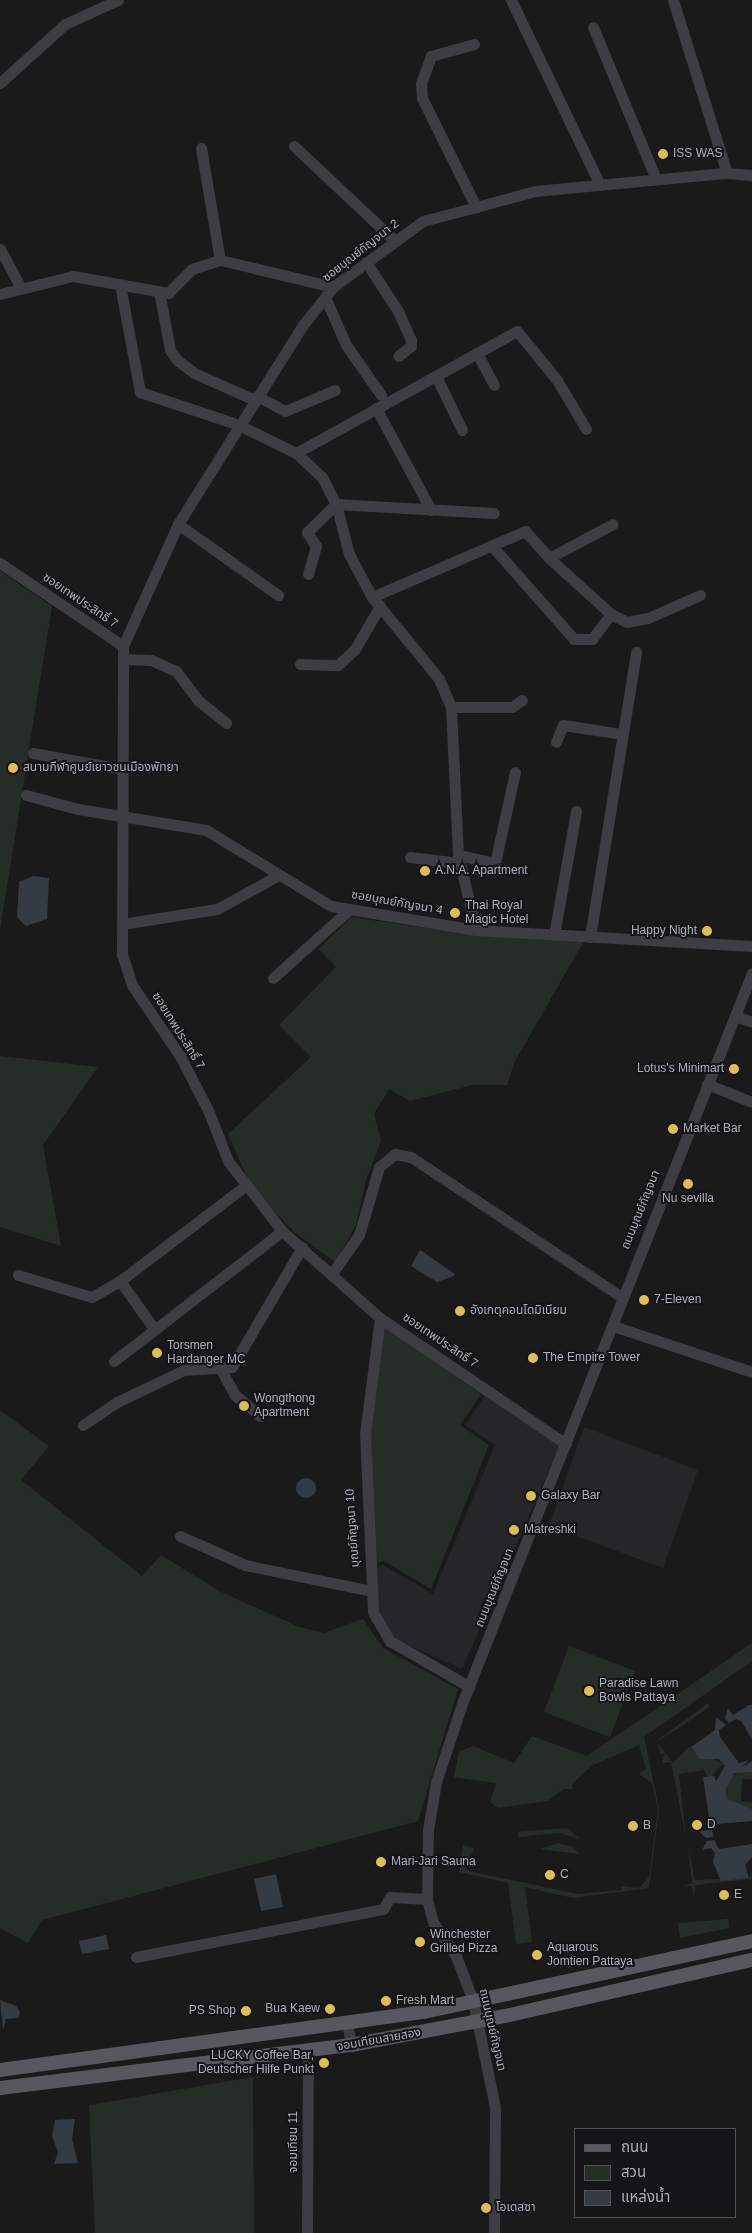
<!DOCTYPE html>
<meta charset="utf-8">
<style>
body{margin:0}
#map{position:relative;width:752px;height:2233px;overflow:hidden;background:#1a1a1b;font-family:Helvetica,"Noto Sans Thai",sans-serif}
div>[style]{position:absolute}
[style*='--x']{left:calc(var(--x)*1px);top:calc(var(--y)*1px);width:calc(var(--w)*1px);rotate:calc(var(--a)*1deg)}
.built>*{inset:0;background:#262628}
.green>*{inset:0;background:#262d27}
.water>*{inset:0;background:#353b43}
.round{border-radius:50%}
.minor>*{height:11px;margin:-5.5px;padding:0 5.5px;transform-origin:5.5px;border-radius:5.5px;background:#3d3d42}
.major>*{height:14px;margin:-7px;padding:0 7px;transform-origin:7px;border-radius:7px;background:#57585f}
.dots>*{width:14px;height:14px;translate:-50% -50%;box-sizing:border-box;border:2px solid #151416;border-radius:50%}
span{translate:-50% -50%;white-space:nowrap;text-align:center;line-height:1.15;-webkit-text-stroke:4px #151416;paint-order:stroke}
.poi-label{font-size:12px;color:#adb0b9}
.left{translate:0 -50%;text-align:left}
.right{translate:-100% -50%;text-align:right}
.street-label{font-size:12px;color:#adb0b9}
.legend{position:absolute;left:574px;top:2128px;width:162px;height:90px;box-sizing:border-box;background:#151416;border:1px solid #525257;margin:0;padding:6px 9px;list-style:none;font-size:15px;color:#adb0b9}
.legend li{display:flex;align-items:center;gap:10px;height:25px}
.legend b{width:25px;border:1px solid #525257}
</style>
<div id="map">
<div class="built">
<div style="clip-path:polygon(486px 1394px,560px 1445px,462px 1669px,392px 1638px,377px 1610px,375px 1567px,383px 1565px,433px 1594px,495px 1445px,465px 1425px)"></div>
<div style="clip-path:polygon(584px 1427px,698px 1470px,663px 1568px,549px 1526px)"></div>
</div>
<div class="green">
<div style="clip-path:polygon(0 571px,52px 606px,0 930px)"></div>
<div style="clip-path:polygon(351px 917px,482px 936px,584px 941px,515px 1061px,507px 1085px,472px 1085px,410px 1101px,389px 1089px,374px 1114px,381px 1141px,366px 1180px,356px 1225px,335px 1262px,294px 1232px,268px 1205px,247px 1177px,228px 1134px,311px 1057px,279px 1025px,336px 967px,319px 949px)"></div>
<div style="clip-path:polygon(0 1056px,98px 1067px,43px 1145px,61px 1246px,0 1227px)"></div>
<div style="clip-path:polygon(383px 1326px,481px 1394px,460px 1425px,489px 1445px,431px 1589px,384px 1561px,374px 1563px,368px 1439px)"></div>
<div style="clip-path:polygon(0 1410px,49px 1446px,21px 1480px,142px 1576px,161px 1555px,219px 1591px,299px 1627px,324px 1633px,363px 1619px,383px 1648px,458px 1689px,418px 1821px,42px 1920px,28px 1943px,0 1928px)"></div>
<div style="clip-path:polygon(752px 1643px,752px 1661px,644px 1737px,659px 1809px,649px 1888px,573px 1898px,525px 1887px,532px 1942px,516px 1944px,508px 1883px,459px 1872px,463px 1845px,474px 1848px,465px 1869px,469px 1871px,578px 1894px,621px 1890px,621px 1886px,639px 1888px,649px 1877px,658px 1809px,652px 1783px,639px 1774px,646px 1769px,639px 1745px,593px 1765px,572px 1784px,573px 1789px,563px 1789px,547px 1801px,498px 1808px,490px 1802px,496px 1783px,454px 1777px,459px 1752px,473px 1746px,514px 1763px,532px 1736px,587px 1756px)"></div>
<div style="clip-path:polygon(569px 1646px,635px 1671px,610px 1737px,544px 1712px)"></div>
<div style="clip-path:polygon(708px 1703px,710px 1707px,657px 1742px,673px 1763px,690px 1746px,693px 1751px,724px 1763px,709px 1779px,704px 1770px,679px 1774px,686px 1838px,671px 1762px,662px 1763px,664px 1754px,660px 1754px,657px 1741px)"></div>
<div style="clip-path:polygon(752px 1772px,752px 1779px,742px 1779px,741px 1802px,752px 1802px,752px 1809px,740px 1807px,727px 1799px,727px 1781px,737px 1772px)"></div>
<div style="clip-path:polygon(567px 1828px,580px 1839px,559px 1833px,518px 1837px,518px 1832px)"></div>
<div style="clip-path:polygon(558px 1843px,573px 1847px,579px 1854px,540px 1849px)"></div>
<div style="clip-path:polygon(688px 1846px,695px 1880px,749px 1878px,751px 1872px,752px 1879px,695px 1885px,694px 1900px,692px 1886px,684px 1886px,692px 1883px)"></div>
<div style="clip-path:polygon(728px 1919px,729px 1928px,680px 1938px,678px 1923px)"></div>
<div style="clip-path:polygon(253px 2077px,254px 2233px,95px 2233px,89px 2105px)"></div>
</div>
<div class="water">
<div style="clip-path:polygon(33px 876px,49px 878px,47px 919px,26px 926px,17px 917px,19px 882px)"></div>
<div style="clip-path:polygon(420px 1250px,455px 1274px,454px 1276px,437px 1282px,411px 1266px)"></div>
<div class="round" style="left:296px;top:1478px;width:20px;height:20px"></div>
<div style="clip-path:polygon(749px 1705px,752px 1705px,752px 1739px,741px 1721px,736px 1719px,729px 1723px,725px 1718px,728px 1708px,733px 1715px)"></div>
<div style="clip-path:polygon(716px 1717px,726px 1725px,719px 1730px,720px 1737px,739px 1763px,749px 1760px,742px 1767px,752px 1761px,752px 1772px,734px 1773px,726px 1789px,727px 1799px,752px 1809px,752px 1821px,717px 1824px,712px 1828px,713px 1837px,706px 1838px,699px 1831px,708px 1830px,710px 1824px,703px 1777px,714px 1776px,716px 1781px,725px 1766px,719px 1759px,700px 1759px,691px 1747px,715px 1730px)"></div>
<div style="clip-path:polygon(714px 1840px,719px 1849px,752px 1844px,752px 1857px,745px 1865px,749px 1878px,721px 1881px,713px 1862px,715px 1853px,711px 1848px,702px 1850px,707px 1841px)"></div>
<div style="clip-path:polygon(276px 1874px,283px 1907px,261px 1911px,254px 1879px)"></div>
<div style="clip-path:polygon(106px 1935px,109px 1949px,82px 1954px,79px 1941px)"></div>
<div style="clip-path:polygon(0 2000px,16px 2006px,20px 2012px,18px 2018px,6px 2019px,3px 2030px)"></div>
<div style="clip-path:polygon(75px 2119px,72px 2139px,78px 2163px,54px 2164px,58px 2152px,52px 2136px,55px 2120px)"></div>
</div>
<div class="minor">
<div style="--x:511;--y:0;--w:205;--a:64.3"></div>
<div style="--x:673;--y:0;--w:181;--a:72.7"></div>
<div style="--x:593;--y:27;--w:165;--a:67.5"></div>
<div style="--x:474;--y:44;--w:45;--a:164.4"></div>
<div style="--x:431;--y:56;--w:29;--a:110"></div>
<div style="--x:421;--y:83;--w:15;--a:86"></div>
<div style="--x:422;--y:98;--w:122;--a:63.6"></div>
<div style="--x:0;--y:83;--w:88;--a:-42.2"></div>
<div style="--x:65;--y:24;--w:58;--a:-24.4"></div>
<div style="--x:294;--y:146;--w:139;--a:43.2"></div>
<div style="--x:201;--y:148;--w:114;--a:80.4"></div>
<div style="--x:0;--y:249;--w:44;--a:61.7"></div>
<div style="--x:366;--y:262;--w:59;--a:56.9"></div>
<div style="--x:398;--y:311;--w:32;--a:66"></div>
<div style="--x:411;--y:340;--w:6;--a:90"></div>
<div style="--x:411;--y:346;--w:16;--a:142"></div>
<div style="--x:120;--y:285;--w:109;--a:79.4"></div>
<div style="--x:140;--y:392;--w:104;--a:18.4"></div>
<div style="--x:239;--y:425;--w:64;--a:26.2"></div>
<div style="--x:296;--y:453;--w:35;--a:43"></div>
<div style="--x:322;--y:477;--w:30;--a:63"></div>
<div style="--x:336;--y:504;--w:52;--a:75.4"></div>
<div style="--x:349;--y:554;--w:49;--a:61.9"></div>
<div style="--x:372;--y:597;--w:106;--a:50.7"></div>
<div style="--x:439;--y:679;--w:30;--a:67"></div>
<div style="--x:451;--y:707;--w:148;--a:87.3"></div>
<div style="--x:458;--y:855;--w:77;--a:76.5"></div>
<div style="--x:159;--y:291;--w:60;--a:79.4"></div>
<div style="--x:170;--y:350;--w:12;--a:55"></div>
<div style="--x:177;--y:360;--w:21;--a:37"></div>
<div style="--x:194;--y:373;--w:67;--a:23.9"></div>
<div style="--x:0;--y:294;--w:75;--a:-13.9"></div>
<div style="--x:73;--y:276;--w:97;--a:10.1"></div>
<div style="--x:168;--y:293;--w:34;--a:-45"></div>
<div style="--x:192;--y:269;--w:29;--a:-18"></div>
<div style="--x:220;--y:260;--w:116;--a:13.4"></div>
<div style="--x:325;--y:297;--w:52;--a:66.4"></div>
<div style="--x:346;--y:345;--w:61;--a:55"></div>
<div style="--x:477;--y:353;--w:36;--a:62"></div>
<div style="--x:436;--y:376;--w:60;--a:64.3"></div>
<div style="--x:257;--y:396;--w:32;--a:28"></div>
<div style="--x:285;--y:411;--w:54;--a:-22.8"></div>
<div style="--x:376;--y:408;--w:116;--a:61.7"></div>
<div style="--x:296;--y:453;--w:252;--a:-28.9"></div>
<div style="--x:517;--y:331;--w:63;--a:50.8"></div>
<div style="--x:557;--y:380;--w:57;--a:59.4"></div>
<div style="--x:178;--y:524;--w:123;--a:35.4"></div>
<div style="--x:492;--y:546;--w:124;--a:48.6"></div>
<div style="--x:574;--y:639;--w:18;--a:0"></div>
<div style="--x:592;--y:639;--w:31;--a:-53"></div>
<div style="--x:549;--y:558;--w:84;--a:42.1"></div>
<div style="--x:611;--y:614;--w:18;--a:27"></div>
<div style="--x:627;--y:622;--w:21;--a:-11"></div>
<div style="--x:648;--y:618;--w:57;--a:-23.9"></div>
<div style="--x:0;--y:563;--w:148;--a:34"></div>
<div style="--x:308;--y:574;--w:29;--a:-74"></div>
<div style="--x:316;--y:546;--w:17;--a:-123"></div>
<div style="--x:307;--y:532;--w:40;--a:-44"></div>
<div style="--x:336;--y:504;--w:158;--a:3.3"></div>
<div style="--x:372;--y:597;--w:167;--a:-23.3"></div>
<div style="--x:525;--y:531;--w:36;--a:48"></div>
<div style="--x:549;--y:558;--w:72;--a:-28"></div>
<div style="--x:123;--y:659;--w:28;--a:2"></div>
<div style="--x:151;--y:660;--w:27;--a:24"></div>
<div style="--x:176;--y:671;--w:38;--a:53"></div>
<div style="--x:199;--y:701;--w:35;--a:39"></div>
<div style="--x:300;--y:664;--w:38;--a:2"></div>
<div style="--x:338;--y:665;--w:23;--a:-43"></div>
<div style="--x:355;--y:649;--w:50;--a:-59.8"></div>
<div style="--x:451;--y:707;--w:61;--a:0"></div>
<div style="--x:512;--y:707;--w:12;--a:-35"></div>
<div style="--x:556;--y:742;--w:18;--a:-68"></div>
<div style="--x:563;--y:725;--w:60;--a:8.7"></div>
<div style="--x:33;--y:753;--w:89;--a:10.3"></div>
<div style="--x:26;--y:795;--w:54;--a:15.1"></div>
<div style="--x:78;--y:809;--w:130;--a:9.3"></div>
<div style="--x:206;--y:830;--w:146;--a:31.3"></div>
<div style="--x:331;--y:906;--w:147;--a:9.4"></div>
<div style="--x:476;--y:930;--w:276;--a:3.3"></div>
<div style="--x:458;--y:855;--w:38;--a:12"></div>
<div style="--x:495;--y:863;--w:93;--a:-77.6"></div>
<div style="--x:410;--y:857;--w:49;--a:7"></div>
<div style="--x:122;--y:924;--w:96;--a:-9"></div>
<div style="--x:217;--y:909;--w:68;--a:-28.8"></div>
<div style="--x:554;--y:935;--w:126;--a:-79.9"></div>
<div style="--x:590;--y:937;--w:289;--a:-80.8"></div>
<div style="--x:273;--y:978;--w:103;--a:-41.9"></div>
<div style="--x:735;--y:1016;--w:18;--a:19"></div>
<div style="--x:707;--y:1084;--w:48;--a:21.8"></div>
<div style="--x:333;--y:1272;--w:45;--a:-54.9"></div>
<div style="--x:359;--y:1235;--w:71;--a:-73.6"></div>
<div style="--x:379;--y:1167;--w:21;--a:-39"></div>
<div style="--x:395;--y:1154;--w:16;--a:11"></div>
<div style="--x:411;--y:1157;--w:253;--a:33.6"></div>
<div style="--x:18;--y:1275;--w:77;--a:16.6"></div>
<div style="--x:92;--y:1297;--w:32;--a:-30"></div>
<div style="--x:120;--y:1281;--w:156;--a:-37.2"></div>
<div style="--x:120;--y:1281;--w:60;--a:54.5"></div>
<div style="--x:380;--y:1318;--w:116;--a:97.4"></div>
<div style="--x:365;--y:1433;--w:179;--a:87.4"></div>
<div style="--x:373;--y:1612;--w:34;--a:60"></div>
<div style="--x:390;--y:1641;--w:92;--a:29.9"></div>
<div style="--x:613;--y:1326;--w:146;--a:18.3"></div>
<div style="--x:114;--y:1361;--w:212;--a:-37.7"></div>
<div style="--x:220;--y:1368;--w:31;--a:61"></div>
<div style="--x:235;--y:1395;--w:33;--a:40"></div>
<div style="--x:83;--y:1425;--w:41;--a:-34.1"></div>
<div style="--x:117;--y:1402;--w:74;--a:-25.5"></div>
<div style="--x:184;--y:1370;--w:48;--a:-3.6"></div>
<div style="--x:232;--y:1367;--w:139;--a:-59.7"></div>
<div style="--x:566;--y:1444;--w:225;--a:-145.9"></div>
<div style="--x:380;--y:1318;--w:131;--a:-138.4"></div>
<div style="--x:282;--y:1231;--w:88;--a:-127.6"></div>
<div style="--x:228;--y:1161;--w:55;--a:-111.4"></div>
<div style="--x:208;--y:1110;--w:61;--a:-117.4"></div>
<div style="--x:180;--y:1056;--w:86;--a:-124.1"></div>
<div style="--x:132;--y:985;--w:32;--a:-108"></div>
<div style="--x:122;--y:955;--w:309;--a:-89.8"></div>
<div style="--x:123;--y:646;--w:134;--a:-65.7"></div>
<div style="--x:178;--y:524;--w:235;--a:-57.9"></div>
<div style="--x:303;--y:325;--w:48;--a:-51.7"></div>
<div style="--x:333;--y:287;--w:112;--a:-36.3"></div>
<div style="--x:423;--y:221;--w:55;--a:-14.8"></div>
<div style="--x:476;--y:207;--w:61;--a:-15.2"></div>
<div style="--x:535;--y:191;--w:193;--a:-5.4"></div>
<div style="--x:727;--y:173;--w:25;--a:5"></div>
<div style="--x:180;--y:1536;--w:71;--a:24"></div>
<div style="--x:245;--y:1565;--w:130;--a:11.6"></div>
<div style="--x:136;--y:1957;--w:252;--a:-11"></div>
<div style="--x:383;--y:1909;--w:14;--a:-60"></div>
<div style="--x:390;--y:1897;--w:37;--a:3"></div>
<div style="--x:347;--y:2022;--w:23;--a:80"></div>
<div style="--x:307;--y:2233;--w:181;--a:-89.7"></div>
<div style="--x:494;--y:2233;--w:126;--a:-89.5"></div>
<div style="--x:495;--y:2107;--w:108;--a:-101.7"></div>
<div style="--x:473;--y:2001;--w:48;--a:-110.7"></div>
<div style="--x:456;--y:1956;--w:41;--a:-124.1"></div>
<div style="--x:433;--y:1922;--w:24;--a:-105"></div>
<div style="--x:427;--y:1899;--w:69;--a:-89.2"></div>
<div style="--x:428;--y:1830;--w:49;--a:-80.5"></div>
<div style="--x:436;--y:1782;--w:85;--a:-71.6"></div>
<div style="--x:463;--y:1701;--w:783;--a:-68.35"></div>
</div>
<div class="major">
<div style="--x:0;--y:2070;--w:428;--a:-7.8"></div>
<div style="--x:424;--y:2012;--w:336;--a:-12.2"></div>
<div style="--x:0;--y:2088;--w:354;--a:-7"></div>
<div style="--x:351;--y:2045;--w:157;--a:-10.7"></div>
<div style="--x:505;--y:2016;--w:253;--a:-12.8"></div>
</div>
<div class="dots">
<div style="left:663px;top:154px;background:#debe4f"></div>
<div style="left:13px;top:768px;background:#debe4f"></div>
<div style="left:425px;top:871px;background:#debe4f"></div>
<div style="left:455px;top:913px;background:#debe4f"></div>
<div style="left:707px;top:931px;background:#debe4f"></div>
<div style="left:734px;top:1069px;background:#debe4f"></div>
<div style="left:673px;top:1129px;background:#debe4f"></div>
<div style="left:688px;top:1184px;background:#debe4f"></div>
<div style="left:644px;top:1300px;background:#debe4f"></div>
<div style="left:460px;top:1311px;background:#debe4f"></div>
<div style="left:157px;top:1353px;background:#debe4f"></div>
<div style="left:533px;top:1358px;background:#debe4f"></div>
<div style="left:244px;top:1406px;background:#debe4f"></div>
<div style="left:531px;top:1496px;background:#debe4f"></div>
<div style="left:514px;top:1530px;background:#debe4f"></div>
<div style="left:589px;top:1691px;background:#debe4f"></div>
<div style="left:697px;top:1825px;background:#debe4f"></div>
<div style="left:633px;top:1826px;background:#debe4f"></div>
<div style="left:381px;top:1862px;background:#debe4f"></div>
<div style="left:550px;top:1875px;background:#debe4f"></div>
<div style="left:724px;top:1895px;background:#debe4f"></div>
<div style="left:420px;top:1942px;background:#debe4f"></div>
<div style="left:537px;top:1955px;background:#debe4f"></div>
<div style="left:386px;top:2001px;background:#debe4f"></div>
<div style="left:330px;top:2009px;background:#debe4f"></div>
<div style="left:246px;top:2011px;background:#debe4f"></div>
<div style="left:324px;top:2063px;background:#debe4f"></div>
<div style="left:486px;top:2208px;background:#debe4f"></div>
</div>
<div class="poi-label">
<span class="left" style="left:673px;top:154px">ISS WAS</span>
<span class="left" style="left:23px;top:768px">สนามกีฬาศูนย์เยาวชนเมืองพัทยา</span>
<span class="left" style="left:435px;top:871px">A.N.A. Apartment</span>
<span class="left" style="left:465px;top:913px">Thai Royal<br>Magic Hotel</span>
<span class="right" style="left:697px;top:931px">Happy Night</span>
<span class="right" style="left:724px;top:1069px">Lotus's Minimart</span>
<span class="left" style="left:683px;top:1129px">Market Bar</span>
<span style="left:688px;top:1199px">Nu sevilla</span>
<span class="left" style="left:654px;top:1300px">7-Eleven</span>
<span class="left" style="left:470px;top:1311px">อังเกตุคอนโดมิเนียม</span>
<span class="left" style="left:167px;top:1353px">Torsmen<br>Hardanger MC</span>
<span class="left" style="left:543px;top:1358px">The Empire Tower</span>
<span class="left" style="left:254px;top:1406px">Wongthong<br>Apartment</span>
<span class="left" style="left:541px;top:1496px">Galaxy Bar</span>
<span class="left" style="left:524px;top:1530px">Matreshki</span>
<span class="left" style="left:599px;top:1691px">Paradise Lawn<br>Bowls Pattaya</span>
<span class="left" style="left:707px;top:1825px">D</span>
<span class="left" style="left:643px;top:1826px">B</span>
<span class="left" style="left:391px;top:1862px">Mari-Jari Sauna</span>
<span class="left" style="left:560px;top:1875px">C</span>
<span class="left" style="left:734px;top:1895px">E</span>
<span class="left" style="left:430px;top:1942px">Winchester<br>Grilled Pizza</span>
<span class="left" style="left:547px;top:1955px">Aquarous<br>Jomtien Pattaya</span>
<span class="left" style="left:396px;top:2001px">Fresh Mart</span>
<span class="right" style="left:320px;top:2009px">Bua Kaew</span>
<span class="right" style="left:236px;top:2011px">PS Shop</span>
<span class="right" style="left:314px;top:2063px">LUCKY Coffee Bar,<br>Deutscher Hilfe Punkt</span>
<span class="left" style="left:496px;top:2208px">โอเดสซา</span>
</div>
<div class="street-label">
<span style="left:361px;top:251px;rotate:-38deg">ซอยบุณย์กัญจนา 2</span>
<span style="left:80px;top:601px;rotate:34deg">ซอยเทพประสิทธิ์ 7</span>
<span style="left:397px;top:903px;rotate:10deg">ซอยบุณย์กัญจนา 4</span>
<span style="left:178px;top:1031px;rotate:58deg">ซอยเทพประสิทธิ์ 7</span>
<span style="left:641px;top:1210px;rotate:-68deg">ถนนบุณย์กัญจนา</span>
<span style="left:440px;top:1341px;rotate:34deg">ซอยเทพประสิทธิ์ 7</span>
<span style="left:353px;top:1528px;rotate:-94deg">บุณย์กัญจนา 10</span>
<span style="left:495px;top:1588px;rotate:-68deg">ถนนบุณย์กัญจนา</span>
<span style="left:492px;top:2030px;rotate:77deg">ถนนบุณย์กัญจนา</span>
<span style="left:379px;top:2040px;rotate:-10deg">จอมเทียนสายสอง</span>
<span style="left:294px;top:2142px;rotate:-90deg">จอมเทียน 11</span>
</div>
<ul class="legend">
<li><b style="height:6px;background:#57585f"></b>ถนน</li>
<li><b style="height:14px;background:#262d27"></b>สวน</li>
<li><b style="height:14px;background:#353b43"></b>แหล่งน้ำ</li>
</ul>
</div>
